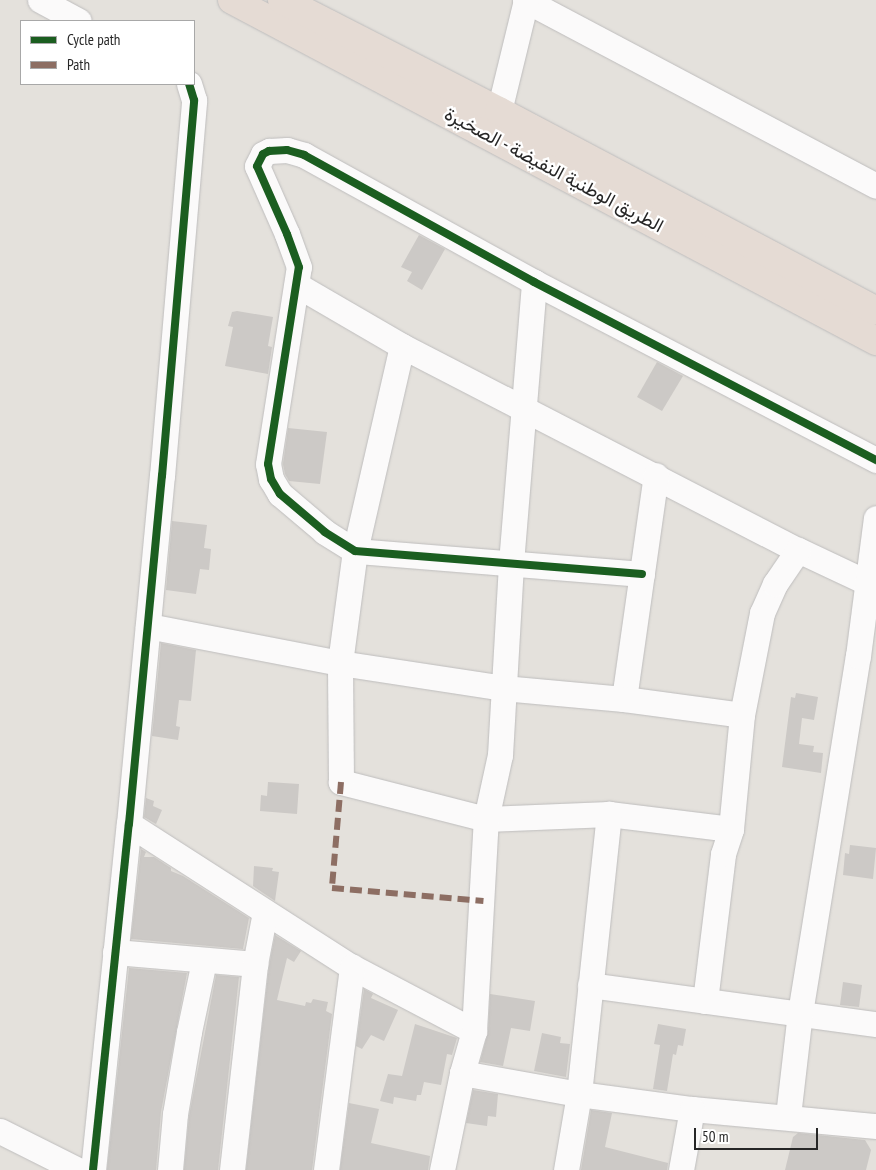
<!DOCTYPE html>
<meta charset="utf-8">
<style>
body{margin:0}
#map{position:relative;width:876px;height:1170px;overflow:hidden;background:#e4e1dc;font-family:"PT Sans Narrow",Vazirmatn,sans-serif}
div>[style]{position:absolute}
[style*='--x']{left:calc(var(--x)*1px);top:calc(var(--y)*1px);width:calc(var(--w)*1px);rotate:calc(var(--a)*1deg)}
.building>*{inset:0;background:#ccc9c6}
.roads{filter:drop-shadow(0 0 1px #bebdbd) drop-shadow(0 0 1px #bebdbd)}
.minor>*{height:25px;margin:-12.5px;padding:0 12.5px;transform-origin:12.5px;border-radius:12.5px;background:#fbfafa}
.highway>*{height:28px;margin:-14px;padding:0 14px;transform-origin:14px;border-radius:14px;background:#e5dbd4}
.quiet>*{height:6px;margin-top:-3px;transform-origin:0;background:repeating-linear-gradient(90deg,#8d6e63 0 12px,transparent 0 18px)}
.cycleway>*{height:8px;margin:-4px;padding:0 4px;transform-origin:4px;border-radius:4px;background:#1b5e20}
span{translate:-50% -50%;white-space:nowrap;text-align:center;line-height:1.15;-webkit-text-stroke:4.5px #fff;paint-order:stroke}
.street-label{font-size:19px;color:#262626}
.legend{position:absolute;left:20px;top:20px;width:175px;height:65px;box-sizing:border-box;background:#fff;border:1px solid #a8a8a8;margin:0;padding:6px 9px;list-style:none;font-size:15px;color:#262626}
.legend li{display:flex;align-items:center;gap:10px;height:25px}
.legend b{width:25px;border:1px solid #a8a8a8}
.scale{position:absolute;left:694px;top:1128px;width:124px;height:22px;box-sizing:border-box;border:2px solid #262626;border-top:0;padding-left:6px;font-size:15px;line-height:18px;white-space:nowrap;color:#262626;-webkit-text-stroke:4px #fff;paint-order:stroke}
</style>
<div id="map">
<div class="building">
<div style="clip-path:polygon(419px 235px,445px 249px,422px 290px,407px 281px,412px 272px,401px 267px)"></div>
<div style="clip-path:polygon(237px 311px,273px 317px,268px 346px,272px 347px,268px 374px,225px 366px,233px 327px,228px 326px,232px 312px)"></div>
<div style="clip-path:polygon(657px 362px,683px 376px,662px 411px,637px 397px)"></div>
<div style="clip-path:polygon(288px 428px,327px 432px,320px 484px,289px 481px,285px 474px,283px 464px)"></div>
<div style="clip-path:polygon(172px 521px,207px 525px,204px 548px,211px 549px,209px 570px,200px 569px,196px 594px,166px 590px)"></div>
<div style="clip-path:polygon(161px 643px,196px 650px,191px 701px,179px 700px,176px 726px,180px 727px,178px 740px,152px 736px)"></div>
<div style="clip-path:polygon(796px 693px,818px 697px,814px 720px,802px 718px,799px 744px,814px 746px,813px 752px,823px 753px,821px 773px,782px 767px,791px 697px,795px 698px)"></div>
<div style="clip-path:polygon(268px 782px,299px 784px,297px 814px,260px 811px,261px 795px,267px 796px)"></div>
<div style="clip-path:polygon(146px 798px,154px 801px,153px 806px,162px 810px,156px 824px,144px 817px)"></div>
<div style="clip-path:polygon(850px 845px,876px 848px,873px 879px,843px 875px,845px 853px,849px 854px)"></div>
<div style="clip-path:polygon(141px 849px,146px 852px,144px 857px,154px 857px,171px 868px,171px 871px,183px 876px,249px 918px,243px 949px,131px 939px)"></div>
<div style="clip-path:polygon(254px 866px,273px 868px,272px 871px,279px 872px,275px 901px,253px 886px)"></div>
<div style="clip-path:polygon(275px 935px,301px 951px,294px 962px,287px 958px,277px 1000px,305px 1006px,306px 1002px,311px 1003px,313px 999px,328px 1002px,326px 1011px,332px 1014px,312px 1170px,246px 1170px,269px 966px)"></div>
<div style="clip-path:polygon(129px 968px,187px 973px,161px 1112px,156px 1170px,107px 1170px)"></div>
<div style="clip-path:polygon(216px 975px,239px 977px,218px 1170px,184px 1170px,189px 1116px)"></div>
<div style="clip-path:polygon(843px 982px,862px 985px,859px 1007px,840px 1005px)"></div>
<div style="clip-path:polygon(364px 989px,373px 994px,371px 998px,398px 1010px,384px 1041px,371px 1035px,362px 1049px,356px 1046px)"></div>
<div style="clip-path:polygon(490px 994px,535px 1001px,530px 1031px,511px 1028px,503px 1066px,480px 1062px,488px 1032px)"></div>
<div style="clip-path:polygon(415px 1024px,457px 1038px,452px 1055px,447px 1054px,441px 1085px,424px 1082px,421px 1095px,417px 1095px,416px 1101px,394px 1097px,393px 1104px,380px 1101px,388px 1074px,402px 1076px)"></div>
<div style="clip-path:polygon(658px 1024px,686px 1029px,683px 1046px,678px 1045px,676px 1055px,673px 1054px,667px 1091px,653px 1089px,660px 1045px,654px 1044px)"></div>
<div style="clip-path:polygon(542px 1033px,561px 1037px,560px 1043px,570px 1044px,566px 1077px,534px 1071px)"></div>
<div style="clip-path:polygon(473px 1090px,498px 1094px,496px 1117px,488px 1116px,487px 1126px,466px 1123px)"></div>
<div style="clip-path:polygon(349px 1103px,379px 1109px,371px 1143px,430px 1156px,428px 1170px,340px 1170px)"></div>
<div style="clip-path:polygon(591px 1110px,612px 1113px,605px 1147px,668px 1163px,667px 1170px,581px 1170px)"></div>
<div style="clip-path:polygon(798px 1133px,865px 1140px,871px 1150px,866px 1170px,785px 1170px,793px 1137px)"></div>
</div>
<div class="roads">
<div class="minor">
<div style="--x:40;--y:0;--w:44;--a:28.3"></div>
<div style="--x:525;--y:0;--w:397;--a:27.9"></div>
<div style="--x:499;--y:111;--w:114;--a:-76.3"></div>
<div style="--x:297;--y:285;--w:121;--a:30.2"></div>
<div style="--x:402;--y:346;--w:445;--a:27.3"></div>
<div style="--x:798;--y:550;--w:75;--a:25.2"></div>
<div style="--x:642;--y:574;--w:288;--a:-175.4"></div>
<div style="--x:355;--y:551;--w:36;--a:-148"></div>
<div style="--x:325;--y:532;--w:59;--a:-139.8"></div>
<div style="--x:280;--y:494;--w:17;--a:-121"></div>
<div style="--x:271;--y:479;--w:15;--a:-101"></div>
<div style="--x:268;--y:464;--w:199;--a:-81.1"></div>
<div style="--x:299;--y:267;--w:35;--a:-110"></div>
<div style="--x:287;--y:234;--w:74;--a:-113.8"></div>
<div style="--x:257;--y:166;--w:13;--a:-63"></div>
<div style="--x:263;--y:154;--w:7;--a:-27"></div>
<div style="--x:269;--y:151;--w:18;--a:-3"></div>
<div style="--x:287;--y:150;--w:18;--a:16"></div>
<div style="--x:304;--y:155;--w:263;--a:28.9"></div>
<div style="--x:534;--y:282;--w:386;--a:27.5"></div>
<div style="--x:148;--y:626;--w:196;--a:10.9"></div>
<div style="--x:340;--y:663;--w:113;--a:-82.4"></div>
<div style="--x:355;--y:551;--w:210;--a:-77.1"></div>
<div style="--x:624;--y:699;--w:226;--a:-81.9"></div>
<div style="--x:129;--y:824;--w:265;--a:32.7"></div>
<div style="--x:352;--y:967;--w:138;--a:27.7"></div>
<div style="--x:731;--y:829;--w:123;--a:-173"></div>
<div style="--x:609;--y:814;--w:123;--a:177.7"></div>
<div style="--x:486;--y:819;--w:150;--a:-165.7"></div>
<div style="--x:341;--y:782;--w:119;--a:-90.5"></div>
<div style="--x:340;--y:663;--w:165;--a:8.7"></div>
<div style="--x:503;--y:688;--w:121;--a:5.2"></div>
<div style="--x:624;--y:699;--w:119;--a:7.7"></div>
<div style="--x:115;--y:952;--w:141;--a:4.9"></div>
<div style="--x:590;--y:985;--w:289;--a:7.8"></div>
<div style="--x:705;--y:1001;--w:148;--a:-83"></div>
<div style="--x:723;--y:854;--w:26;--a:-72"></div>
<div style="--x:731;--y:829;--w:115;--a:-84.5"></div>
<div style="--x:742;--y:715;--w:104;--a:-78.9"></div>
<div style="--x:762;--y:613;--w:32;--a:-66"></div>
<div style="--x:775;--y:584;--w:41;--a:-55.9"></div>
<div style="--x:462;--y:1073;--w:119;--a:10.2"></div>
<div style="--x:579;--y:1094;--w:114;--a:7.6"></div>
<div style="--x:692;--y:1109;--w:185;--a:5.3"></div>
<div style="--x:788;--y:1116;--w:104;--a:-83.4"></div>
<div style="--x:800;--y:1013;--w:362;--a:-80.8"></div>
<div style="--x:858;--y:656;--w:139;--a:-82.6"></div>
<div style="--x:0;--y:1131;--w:87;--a:26.6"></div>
<div style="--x:93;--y:1170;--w:348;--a:-84.1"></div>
<div style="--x:129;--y:824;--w:350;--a:-84.6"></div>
<div style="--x:162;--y:476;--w:377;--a:-85.1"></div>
<div style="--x:194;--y:100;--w:17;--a:-107"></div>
<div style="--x:170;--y:1170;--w:56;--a:-84.9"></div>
<div style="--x:175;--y:1114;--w:83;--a:-80.3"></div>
<div style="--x:189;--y:1032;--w:73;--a:-78.1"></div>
<div style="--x:232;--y:1170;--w:207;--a:-83.6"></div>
<div style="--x:255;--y:964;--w:53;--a:-79.1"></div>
<div style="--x:326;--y:1170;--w:205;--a:-82.7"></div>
<div style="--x:442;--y:1170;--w:99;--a:-78.3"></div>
<div style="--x:462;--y:1073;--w:44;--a:-74.1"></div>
<div style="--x:474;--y:1031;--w:212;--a:-86.8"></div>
<div style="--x:486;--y:819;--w:66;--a:-77.7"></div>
<div style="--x:500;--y:755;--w:192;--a:-86.7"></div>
<div style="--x:511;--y:563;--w:282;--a:-85.3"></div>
<div style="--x:566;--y:1170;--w:77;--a:-80.3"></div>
<div style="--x:579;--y:1094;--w:282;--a:-83.9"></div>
<div style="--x:681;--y:1170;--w:62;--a:-79.8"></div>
</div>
<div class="highway">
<div style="--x:232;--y:0;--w:729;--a:27.9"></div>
<div style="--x:282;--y:0;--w:244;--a:27.1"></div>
<div style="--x:499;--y:111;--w:427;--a:27.9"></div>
</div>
</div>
<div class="quiet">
<div style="--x:341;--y:782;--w:106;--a:94.9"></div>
<div style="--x:332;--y:888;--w:152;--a:4.9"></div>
</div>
<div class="cycleway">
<div style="--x:642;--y:574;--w:288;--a:-175.4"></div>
<div style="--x:355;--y:551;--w:36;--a:-148"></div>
<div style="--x:325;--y:532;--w:59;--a:-139.8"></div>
<div style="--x:280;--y:494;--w:17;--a:-121"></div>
<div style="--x:271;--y:479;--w:15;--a:-101"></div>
<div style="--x:268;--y:464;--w:199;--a:-81.1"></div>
<div style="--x:299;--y:267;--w:35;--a:-110"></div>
<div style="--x:287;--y:234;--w:74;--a:-113.8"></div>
<div style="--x:257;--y:166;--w:13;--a:-63"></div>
<div style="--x:263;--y:154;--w:7;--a:-27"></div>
<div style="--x:269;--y:151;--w:18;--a:-3"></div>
<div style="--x:287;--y:150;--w:18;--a:16"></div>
<div style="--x:304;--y:155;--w:263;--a:28.9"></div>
<div style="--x:534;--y:282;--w:386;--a:27.5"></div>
<div style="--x:93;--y:1170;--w:348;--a:-84.1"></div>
<div style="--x:129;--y:824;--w:350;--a:-84.6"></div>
<div style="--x:162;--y:476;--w:377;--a:-85.1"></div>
<div style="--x:194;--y:100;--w:17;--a:-107"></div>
</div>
<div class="street-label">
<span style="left:554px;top:170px;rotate:28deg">الطريق الوطنية النفيضة - الصخيرة</span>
</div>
<ul class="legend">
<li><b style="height:6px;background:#1b5e20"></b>Cycle path</li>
<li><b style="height:6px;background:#8d6e63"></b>Path</li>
</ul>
<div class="scale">50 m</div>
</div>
